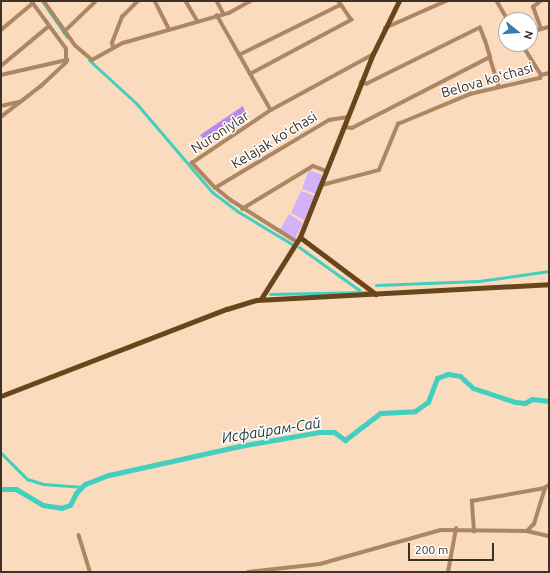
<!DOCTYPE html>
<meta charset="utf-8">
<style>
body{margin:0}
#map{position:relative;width:550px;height:573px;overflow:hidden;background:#fbdbbd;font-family:Ubuntu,sans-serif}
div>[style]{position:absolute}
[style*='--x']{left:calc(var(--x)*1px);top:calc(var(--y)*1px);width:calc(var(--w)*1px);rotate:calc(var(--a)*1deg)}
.green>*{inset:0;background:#d2b2fa}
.forest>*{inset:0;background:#b788ed}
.canal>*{height:3px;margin:-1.5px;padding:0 1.5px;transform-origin:1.5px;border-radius:1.5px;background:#42cfbf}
.river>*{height:5px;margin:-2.5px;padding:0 2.5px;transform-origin:2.5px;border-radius:2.5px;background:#42cfbf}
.minor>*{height:3.5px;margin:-1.75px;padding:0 1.75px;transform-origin:1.75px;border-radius:1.75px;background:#ad8764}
.major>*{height:4.5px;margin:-2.25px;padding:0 2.25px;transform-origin:2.25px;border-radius:2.25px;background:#6a441b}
span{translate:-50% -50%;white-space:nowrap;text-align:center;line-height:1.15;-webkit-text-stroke:3px #fff;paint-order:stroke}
.street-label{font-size:14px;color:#3e3227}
.water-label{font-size:15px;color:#1d3a36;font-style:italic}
.frame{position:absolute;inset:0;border:2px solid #3e3227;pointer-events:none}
.north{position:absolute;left:498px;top:12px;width:40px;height:40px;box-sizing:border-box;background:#fff;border:1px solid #b2ada9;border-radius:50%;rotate:107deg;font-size:11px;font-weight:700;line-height:16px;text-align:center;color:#3e3227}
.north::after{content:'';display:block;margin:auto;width:14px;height:18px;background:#357bb0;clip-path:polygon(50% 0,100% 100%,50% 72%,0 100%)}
.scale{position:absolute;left:408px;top:543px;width:86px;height:18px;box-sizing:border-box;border:2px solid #3e3227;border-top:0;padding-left:5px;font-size:12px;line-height:14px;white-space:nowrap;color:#3e3227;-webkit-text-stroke:3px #fff;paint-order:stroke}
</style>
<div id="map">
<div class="green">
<div style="clip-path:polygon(309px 170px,322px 175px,316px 194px,302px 189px)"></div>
<div style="clip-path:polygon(301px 191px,315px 196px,304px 220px,291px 213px)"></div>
<div style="clip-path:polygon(289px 214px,303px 223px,295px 239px,280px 230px)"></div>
</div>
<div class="forest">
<div style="clip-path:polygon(243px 106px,245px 112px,205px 141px,200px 135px)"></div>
</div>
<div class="canal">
<div style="--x:42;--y:1;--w:44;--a:55.2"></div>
<div style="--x:89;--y:60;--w:64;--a:42.5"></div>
<div style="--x:136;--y:103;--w:117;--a:49.5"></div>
<div style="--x:212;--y:192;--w:31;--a:37"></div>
<div style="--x:237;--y:211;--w:64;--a:31"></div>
<div style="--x:299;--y:247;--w:74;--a:35.6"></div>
<div style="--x:376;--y:285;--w:103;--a:-2.2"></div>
<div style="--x:479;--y:281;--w:71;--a:-8.1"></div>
<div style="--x:270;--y:294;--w:97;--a:-1.2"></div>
<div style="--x:1;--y:453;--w:37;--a:45"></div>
<div style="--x:27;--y:479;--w:17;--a:17"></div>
<div style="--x:43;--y:484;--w:40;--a:4.3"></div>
</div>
<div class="river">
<div style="--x:1;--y:489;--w:15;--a:0"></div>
<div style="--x:16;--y:489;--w:31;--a:31"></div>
<div style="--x:43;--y:505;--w:18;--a:9"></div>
<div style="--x:61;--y:508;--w:9;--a:-18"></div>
<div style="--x:70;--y:505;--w:13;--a:-63"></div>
<div style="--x:76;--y:493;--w:13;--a:-45"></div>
<div style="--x:85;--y:484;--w:26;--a:-21"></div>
<div style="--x:109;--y:475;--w:134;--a:-12.5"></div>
<div style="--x:240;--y:446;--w:80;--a:-10"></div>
<div style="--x:319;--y:432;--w:15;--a:0"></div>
<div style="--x:334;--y:432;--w:14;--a:36"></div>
<div style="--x:345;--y:440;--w:44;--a:-37.6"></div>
<div style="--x:380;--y:413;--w:35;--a:-3"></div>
<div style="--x:415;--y:411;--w:16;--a:-35"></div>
<div style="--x:428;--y:402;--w:26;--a:-69"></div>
<div style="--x:437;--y:378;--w:12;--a:-20"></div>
<div style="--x:448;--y:374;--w:12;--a:9"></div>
<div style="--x:460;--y:376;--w:18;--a:43"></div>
<div style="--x:473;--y:388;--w:44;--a:18.4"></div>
<div style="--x:515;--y:402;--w:10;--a:6"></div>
<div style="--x:525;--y:403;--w:8;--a:-30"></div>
<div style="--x:532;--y:399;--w:17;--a:7"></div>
</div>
<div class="minor">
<div style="--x:44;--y:1;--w:54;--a:54.8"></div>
<div style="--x:75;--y:45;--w:23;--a:41"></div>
<div style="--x:92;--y:60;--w:35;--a:-29"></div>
<div style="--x:123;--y:43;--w:110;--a:-15.8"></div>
<div style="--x:229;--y:13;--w:25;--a:-29"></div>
<div style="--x:155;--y:1;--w:31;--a:63"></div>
<div style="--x:186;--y:1;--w:22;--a:60"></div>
<div style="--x:217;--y:1;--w:15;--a:62"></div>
<div style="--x:497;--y:1;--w:22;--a:60"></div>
<div style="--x:217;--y:15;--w:109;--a:60.4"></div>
<div style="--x:385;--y:28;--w:67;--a:-23.9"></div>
<div style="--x:541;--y:29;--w:23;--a:-110"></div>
<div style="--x:533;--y:7;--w:10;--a:-37"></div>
<div style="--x:1;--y:30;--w:40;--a:-40"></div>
<div style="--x:64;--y:32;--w:45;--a:-44.1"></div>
<div style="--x:530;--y:32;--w:20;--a:-15"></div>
<div style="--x:522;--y:44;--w:36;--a:58"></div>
<div style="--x:113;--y:47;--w:4;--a:-104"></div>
<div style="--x:112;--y:43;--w:28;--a:-69"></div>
<div style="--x:122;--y:17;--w:23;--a:-45"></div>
<div style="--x:239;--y:55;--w:113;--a:-26.3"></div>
<div style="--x:490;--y:57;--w:31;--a:73"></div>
<div style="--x:1;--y:66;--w:61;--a:-39.7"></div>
<div style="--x:250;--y:74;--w:115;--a:-28.1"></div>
<div style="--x:351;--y:20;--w:23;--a:-124"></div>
<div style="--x:1;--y:75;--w:68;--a:-12.8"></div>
<div style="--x:1;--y:106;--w:18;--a:-13"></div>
<div style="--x:1;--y:117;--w:51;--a:-37.8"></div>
<div style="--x:41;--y:86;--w:34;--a:-43"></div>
<div style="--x:66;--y:63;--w:14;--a:-90"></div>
<div style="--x:66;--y:49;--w:59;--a:-126.1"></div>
<div style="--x:344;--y:127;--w:8;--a:7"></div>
<div style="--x:352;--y:128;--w:155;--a:-27.2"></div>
<div style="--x:490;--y:57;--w:17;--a:-107"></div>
<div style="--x:485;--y:41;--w:14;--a:-111"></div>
<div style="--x:480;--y:28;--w:126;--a:153.6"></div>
<div style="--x:367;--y:84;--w:6;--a:-171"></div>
<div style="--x:322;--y:185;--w:59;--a:-14.7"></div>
<div style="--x:379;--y:170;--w:50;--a:-67.6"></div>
<div style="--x:398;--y:124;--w:78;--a:-22.6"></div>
<div style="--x:470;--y:94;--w:72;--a:-12.9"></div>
<div style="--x:540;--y:78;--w:3;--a:-72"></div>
<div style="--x:541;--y:75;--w:8;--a:-14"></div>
<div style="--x:215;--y:188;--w:133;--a:-30.8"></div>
<div style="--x:329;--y:120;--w:19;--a:-9"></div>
<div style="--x:242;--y:209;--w:83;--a:-31.2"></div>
<div style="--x:313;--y:166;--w:15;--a:20"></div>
<div style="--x:298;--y:243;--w:80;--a:-147.7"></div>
<div style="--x:230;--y:200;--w:19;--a:-141"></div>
<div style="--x:215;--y:188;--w:34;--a:-133"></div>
<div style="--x:192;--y:163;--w:95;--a:-33.9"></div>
<div style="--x:271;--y:110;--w:115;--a:-28.6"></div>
<div style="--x:527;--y:531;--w:10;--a:-45"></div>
<div style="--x:534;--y:524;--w:38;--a:-73"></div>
<div style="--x:545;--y:488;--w:5;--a:-37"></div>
<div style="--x:474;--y:532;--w:31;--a:-94"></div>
<div style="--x:472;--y:501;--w:74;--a:-10.1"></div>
<div style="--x:79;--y:535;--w:39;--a:73"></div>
<div style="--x:248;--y:572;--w:72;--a:-6.3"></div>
<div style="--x:320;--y:564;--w:126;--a:-15.7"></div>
<div style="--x:441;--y:530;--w:86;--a:0.7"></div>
<div style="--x:527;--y:531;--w:23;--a:13"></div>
<div style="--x:448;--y:572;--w:44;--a:-79.5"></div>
</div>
<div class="major">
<div style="--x:300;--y:237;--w:95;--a:36.9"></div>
<div style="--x:261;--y:299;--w:73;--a:-57.8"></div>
<div style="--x:300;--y:237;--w:197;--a:-68.3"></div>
<div style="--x:373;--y:54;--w:59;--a:-63.9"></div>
<div style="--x:1;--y:396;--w:242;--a:-21.1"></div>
<div style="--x:227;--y:309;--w:31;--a:-17"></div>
<div style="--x:257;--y:300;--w:292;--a:-3.1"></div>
</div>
<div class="street-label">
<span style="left:487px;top:80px;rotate:-16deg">Belova koʻchasi</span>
<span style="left:220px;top:132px;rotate:-33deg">Nuroniylar</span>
<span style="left:274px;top:140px;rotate:-31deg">Kelajak koʻchasi</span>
</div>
<div class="water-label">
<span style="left:271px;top:430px;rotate:-9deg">Исфайрам-Сай</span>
</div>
<div class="frame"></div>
<div class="north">N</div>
<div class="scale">200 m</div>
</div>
